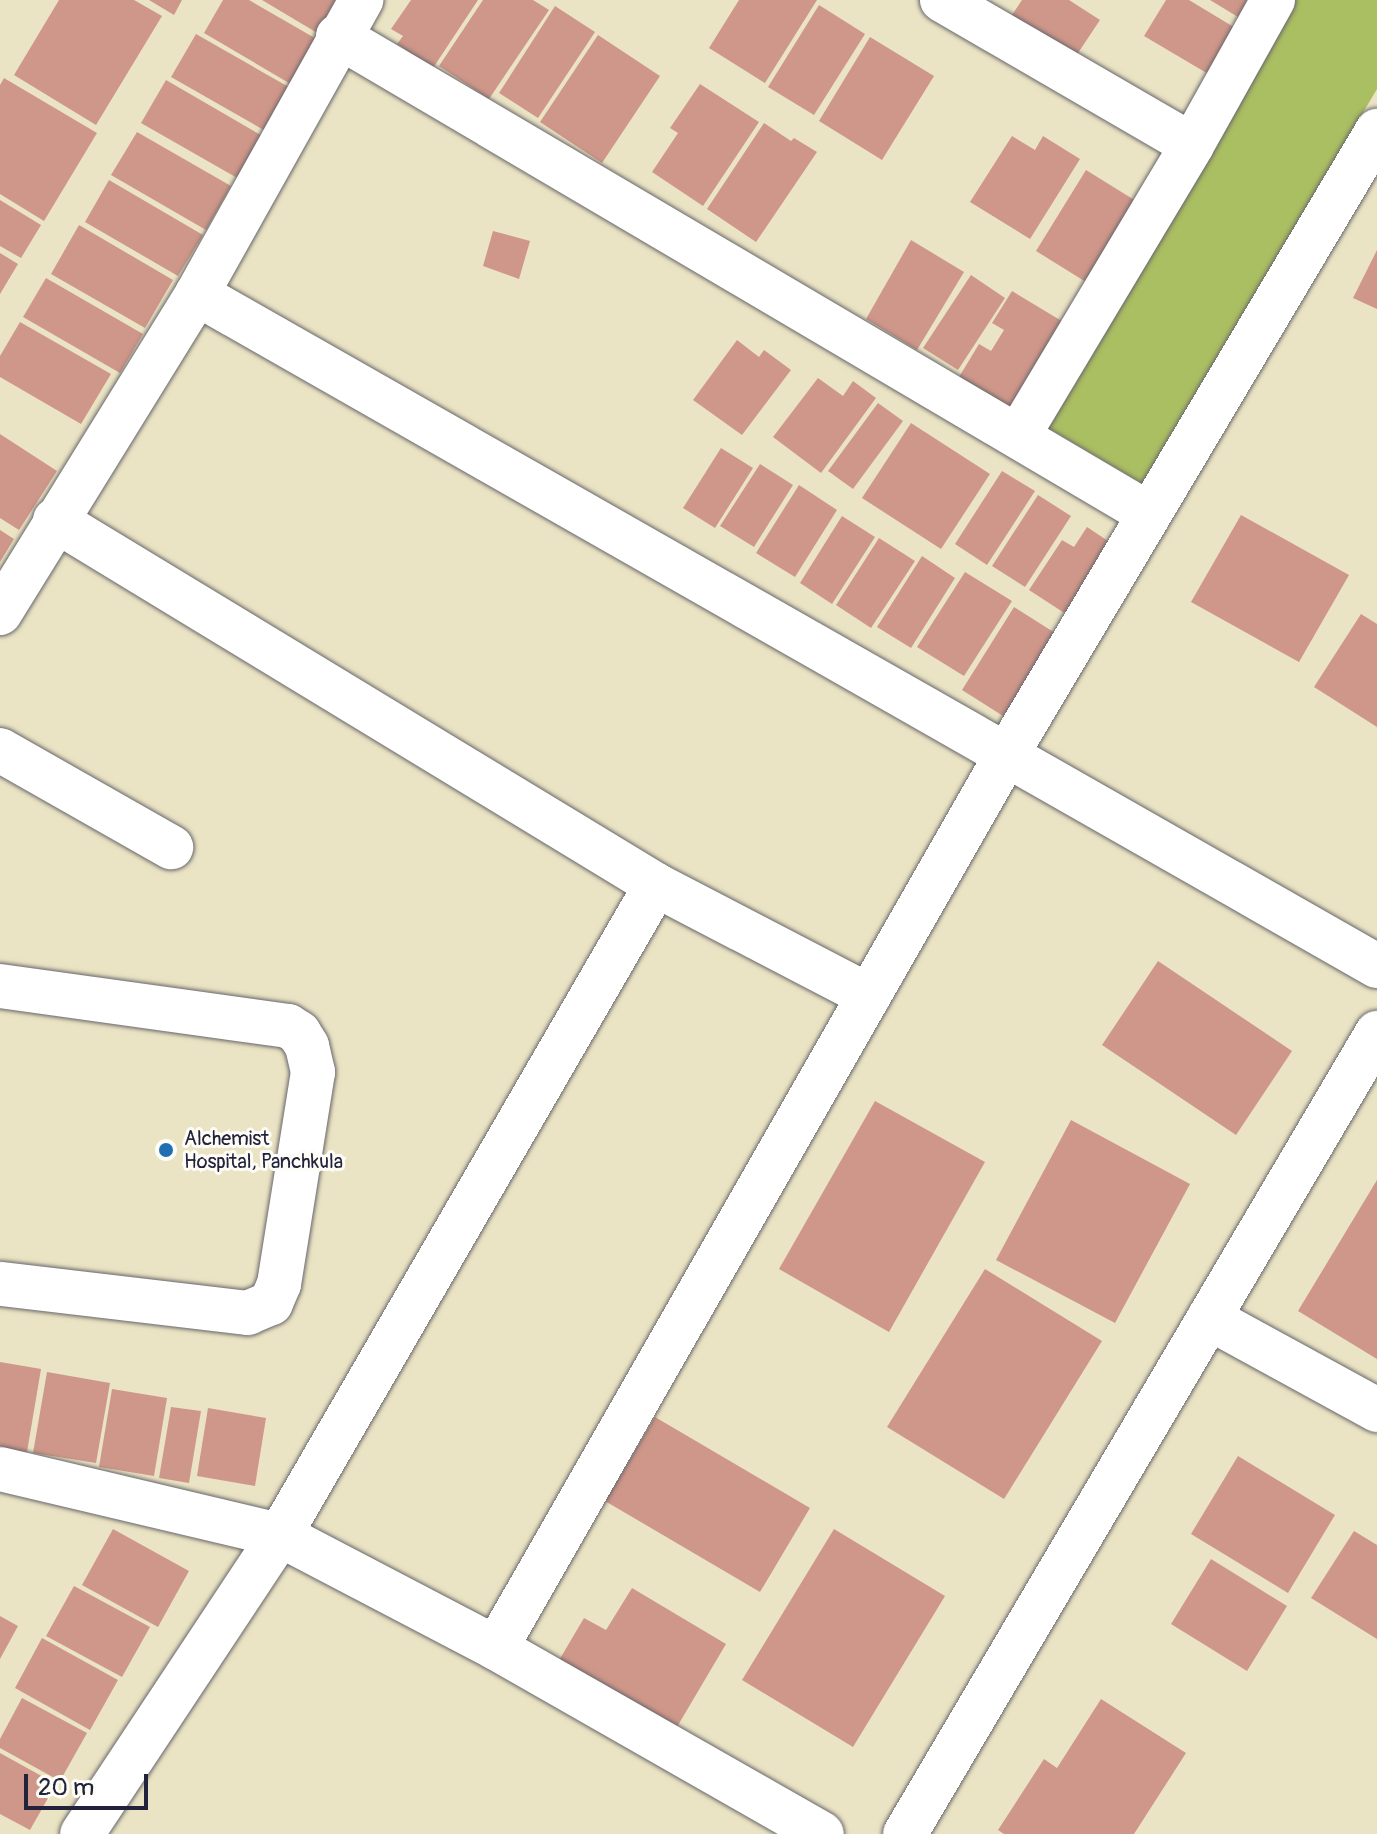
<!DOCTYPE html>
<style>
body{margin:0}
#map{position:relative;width:1377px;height:1834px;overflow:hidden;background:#ebe4c4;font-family:Pangolin,sans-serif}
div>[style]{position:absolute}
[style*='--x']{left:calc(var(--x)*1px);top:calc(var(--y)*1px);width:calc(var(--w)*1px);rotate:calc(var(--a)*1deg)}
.green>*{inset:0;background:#aabe62}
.building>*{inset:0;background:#cf9789}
.roads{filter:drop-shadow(0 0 2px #68666b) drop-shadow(0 0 2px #68666b)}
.minor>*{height:44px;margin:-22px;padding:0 22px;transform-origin:22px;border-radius:22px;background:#fff}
.dots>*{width:22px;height:22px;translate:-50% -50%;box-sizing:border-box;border:4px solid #fdfcf7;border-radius:50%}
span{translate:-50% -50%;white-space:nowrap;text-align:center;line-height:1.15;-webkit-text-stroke:6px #fdfcf7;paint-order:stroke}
.poi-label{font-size:20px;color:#22223b}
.left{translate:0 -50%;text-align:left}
.scale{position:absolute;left:24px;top:1774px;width:124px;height:36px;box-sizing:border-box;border:4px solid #22223b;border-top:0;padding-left:10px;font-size:24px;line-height:28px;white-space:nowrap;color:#22223b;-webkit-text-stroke:6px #fdfcf7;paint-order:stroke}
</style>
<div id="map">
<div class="green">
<div style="clip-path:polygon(1295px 0,1377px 0,1377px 89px,1143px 484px,1043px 425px)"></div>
</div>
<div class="building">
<div style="clip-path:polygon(59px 0,134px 0,162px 16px,96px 125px,14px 75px)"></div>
<div style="clip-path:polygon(149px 0,182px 0,174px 15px)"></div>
<div style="clip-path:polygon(223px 0,249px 0,320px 41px,294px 86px,204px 33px)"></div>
<div style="clip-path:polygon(262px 0,338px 0,319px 34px)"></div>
<div style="clip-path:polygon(411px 0,478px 0,433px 68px,397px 44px,403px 36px,391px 29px)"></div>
<div style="clip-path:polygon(483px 0,533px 0,549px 10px,489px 99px,439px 66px)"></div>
<div style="clip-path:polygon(739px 0,817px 0,765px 83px,709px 48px)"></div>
<div style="clip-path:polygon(1022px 0,1069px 0,1100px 20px,1076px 56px,1012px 15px)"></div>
<div style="clip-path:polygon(1166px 0,1189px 0,1237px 29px,1210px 75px,1144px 36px)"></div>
<div style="clip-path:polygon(1210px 0,1248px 0,1238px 17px)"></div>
<div style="clip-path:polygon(819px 5px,865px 34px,814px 115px,768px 87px)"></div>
<div style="clip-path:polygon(555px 6px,595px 32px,538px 118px,499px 93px)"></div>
<div style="clip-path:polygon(196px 34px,294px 90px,269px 133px,171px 77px)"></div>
<div style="clip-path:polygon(598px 35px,660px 76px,602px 163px,540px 122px)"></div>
<div style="clip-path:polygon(870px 37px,934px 76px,882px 160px,819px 121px)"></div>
<div style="clip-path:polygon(4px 78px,97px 133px,44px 221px,0 194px,0 85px)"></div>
<div style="clip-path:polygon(166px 80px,264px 137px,239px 179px,141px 123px)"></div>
<div style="clip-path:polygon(700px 84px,759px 122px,703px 206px,652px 172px,678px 133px,670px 128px)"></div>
<div style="clip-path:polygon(764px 123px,791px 141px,794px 138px,817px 152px,756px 242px,707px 209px)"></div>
<div style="clip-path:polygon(137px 132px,231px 186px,206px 230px,111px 175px)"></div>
<div style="clip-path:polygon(1012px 136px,1035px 150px,1043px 136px,1080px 159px,1030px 239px,970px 202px)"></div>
<div style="clip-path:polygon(1086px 170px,1136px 201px,1086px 282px,1036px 251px)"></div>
<div style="clip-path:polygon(109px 180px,203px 235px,178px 276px,85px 222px)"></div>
<div style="clip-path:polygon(0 200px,41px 225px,21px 258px,0 246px)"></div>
<div style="clip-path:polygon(79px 225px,173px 280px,145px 328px,51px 274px)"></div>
<div style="clip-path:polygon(493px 231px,530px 241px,519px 279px,483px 266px)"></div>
<div style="clip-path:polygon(911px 240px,964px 272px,917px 350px,866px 319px)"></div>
<div style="clip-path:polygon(1377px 250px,1377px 309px,1353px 298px)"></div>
<div style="clip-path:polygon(0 253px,18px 264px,0 294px)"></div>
<div style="clip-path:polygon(971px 275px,1005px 298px,958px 370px,923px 348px)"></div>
<div style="clip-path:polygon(46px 278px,143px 334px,120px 373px,23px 317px)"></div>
<div style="clip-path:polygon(1012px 291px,1075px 329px,1022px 415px,959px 377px,979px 344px,991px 351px,1004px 330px,992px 323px)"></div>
<div style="clip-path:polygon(20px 322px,111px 374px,81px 424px,0 377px,0 356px)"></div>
<div style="clip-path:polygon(737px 340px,759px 357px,764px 350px,791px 370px,742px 435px,693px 400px)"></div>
<div style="clip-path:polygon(818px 378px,843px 396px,853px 381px,876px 398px,821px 473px,773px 437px)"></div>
<div style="clip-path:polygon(878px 403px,903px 421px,853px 489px,828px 471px)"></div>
<div style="clip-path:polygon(911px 423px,990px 474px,941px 549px,862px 498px)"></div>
<div style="clip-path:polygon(0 434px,57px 471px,19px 530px,0 518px)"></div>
<div style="clip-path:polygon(721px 448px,753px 468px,715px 528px,683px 508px)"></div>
<div style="clip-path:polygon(760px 464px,793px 485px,754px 547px,720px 526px)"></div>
<div style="clip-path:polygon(1002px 471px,1035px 491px,987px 565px,955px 544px)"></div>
<div style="clip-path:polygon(799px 485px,837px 510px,795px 577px,756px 553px)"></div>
<div style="clip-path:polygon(1038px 495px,1071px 516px,1025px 587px,992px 566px)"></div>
<div style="clip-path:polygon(1241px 515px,1349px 575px,1299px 662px,1191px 602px)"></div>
<div style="clip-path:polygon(842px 516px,875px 537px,832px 604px,800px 583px)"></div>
<div style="clip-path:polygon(1087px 527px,1117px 547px,1072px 618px,1029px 590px,1062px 540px,1074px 547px)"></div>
<div style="clip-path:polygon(0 530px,14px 539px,0 562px)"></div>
<div style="clip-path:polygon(879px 538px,915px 561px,871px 628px,836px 605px)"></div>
<div style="clip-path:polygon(922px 556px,955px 578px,911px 648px,877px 627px)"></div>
<div style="clip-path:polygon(965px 572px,1012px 601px,964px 676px,917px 647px)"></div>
<div style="clip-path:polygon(1014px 607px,1063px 638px,1011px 721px,962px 690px)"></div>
<div style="clip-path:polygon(1361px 614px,1377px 624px,1377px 727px,1314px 687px)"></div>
<div style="clip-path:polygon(1158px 961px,1292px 1051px,1236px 1135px,1102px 1045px)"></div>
<div style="clip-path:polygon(875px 1101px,985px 1162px,889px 1332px,779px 1269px)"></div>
<div style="clip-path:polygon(1071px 1120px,1190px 1184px,1115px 1323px,996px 1260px)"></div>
<div style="clip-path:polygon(1377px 1180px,1377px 1359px,1298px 1311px)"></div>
<div style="clip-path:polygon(985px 1269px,1102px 1341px,1004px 1499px,887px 1427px)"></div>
<div style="clip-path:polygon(0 1362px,41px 1369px,27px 1452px,0 1448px)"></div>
<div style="clip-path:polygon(47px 1372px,110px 1383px,96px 1463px,33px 1453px)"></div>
<div style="clip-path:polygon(112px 1389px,167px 1398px,154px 1476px,99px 1467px)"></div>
<div style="clip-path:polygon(171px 1407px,201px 1411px,189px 1483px,159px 1478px)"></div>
<div style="clip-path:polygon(208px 1408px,266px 1418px,255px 1486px,197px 1476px)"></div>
<div style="clip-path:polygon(655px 1417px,810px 1508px,760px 1592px,605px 1501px)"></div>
<div style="clip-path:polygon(1238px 1456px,1335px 1515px,1288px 1593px,1191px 1534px)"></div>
<div style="clip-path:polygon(113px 1529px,189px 1571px,158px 1627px,82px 1585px)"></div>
<div style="clip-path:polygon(834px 1529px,945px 1596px,853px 1747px,742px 1680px)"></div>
<div style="clip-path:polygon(1354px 1531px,1377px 1545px,1377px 1639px,1311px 1598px)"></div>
<div style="clip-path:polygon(1211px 1559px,1287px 1606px,1247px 1671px,1171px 1624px)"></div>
<div style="clip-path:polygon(74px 1586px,150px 1627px,122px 1677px,46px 1636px)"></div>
<div style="clip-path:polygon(632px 1588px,726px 1644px,674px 1732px,558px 1662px,584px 1618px,606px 1630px)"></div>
<div style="clip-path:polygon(0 1616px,18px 1626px,0 1659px)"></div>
<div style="clip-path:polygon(42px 1638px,118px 1680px,90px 1730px,15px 1688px)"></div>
<div style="clip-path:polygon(22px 1698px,87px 1733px,60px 1781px,0 1748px,0 1739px)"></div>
<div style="clip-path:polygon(1101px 1699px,1186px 1753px,1134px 1834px,1004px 1834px,998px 1830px,1044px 1759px,1057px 1768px)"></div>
<div style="clip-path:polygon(0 1753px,56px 1784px,30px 1830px,0 1814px)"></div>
</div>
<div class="roads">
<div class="minor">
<div style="--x:942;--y:0;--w:289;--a:30.1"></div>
<div style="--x:338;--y:36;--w:941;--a:30.51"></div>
<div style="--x:197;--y:294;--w:1358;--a:29.66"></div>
<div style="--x:1018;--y:436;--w:339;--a:-59.1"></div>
<div style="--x:1192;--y:145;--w:166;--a:-60.8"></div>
<div style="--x:55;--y:520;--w:703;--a:31.27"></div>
<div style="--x:656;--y:885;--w:240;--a:27.5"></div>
<div style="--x:0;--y:613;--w:375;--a:-58.3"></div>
<div style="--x:197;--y:294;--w:337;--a:-60.8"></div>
<div style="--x:0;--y:750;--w:197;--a:29.6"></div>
<div style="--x:0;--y:986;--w:291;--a:7.9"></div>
<div style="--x:288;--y:1026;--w:13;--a:32"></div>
<div style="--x:299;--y:1033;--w:15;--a:58"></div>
<div style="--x:307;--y:1046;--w:27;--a:77"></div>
<div style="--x:313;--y:1072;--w:215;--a:99.1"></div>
<div style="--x:279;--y:1284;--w:21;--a:113"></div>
<div style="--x:271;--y:1303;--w:25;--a:157"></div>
<div style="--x:248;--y:1313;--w:250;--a:-173.3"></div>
<div style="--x:1209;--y:1318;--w:192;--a:28.7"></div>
<div style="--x:0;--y:1469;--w:288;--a:13.3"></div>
<div style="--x:280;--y:1535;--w:244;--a:27.6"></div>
<div style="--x:496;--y:1648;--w:375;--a:29.7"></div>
<div style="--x:496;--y:1648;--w:1030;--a:-60.25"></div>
<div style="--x:1007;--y:754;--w:725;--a:-59.29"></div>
<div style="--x:82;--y:1834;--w:359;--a:-56.5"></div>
<div style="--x:280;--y:1535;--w:751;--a:-59.95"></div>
<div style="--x:905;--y:1834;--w:930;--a:-59.49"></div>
</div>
</div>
<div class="dots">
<div style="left:166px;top:1150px;background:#1f6fb2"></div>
</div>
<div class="poi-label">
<span class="left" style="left:184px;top:1150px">Alchemist<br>Hospital, Panchkula</span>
</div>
<div class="scale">20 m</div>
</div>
